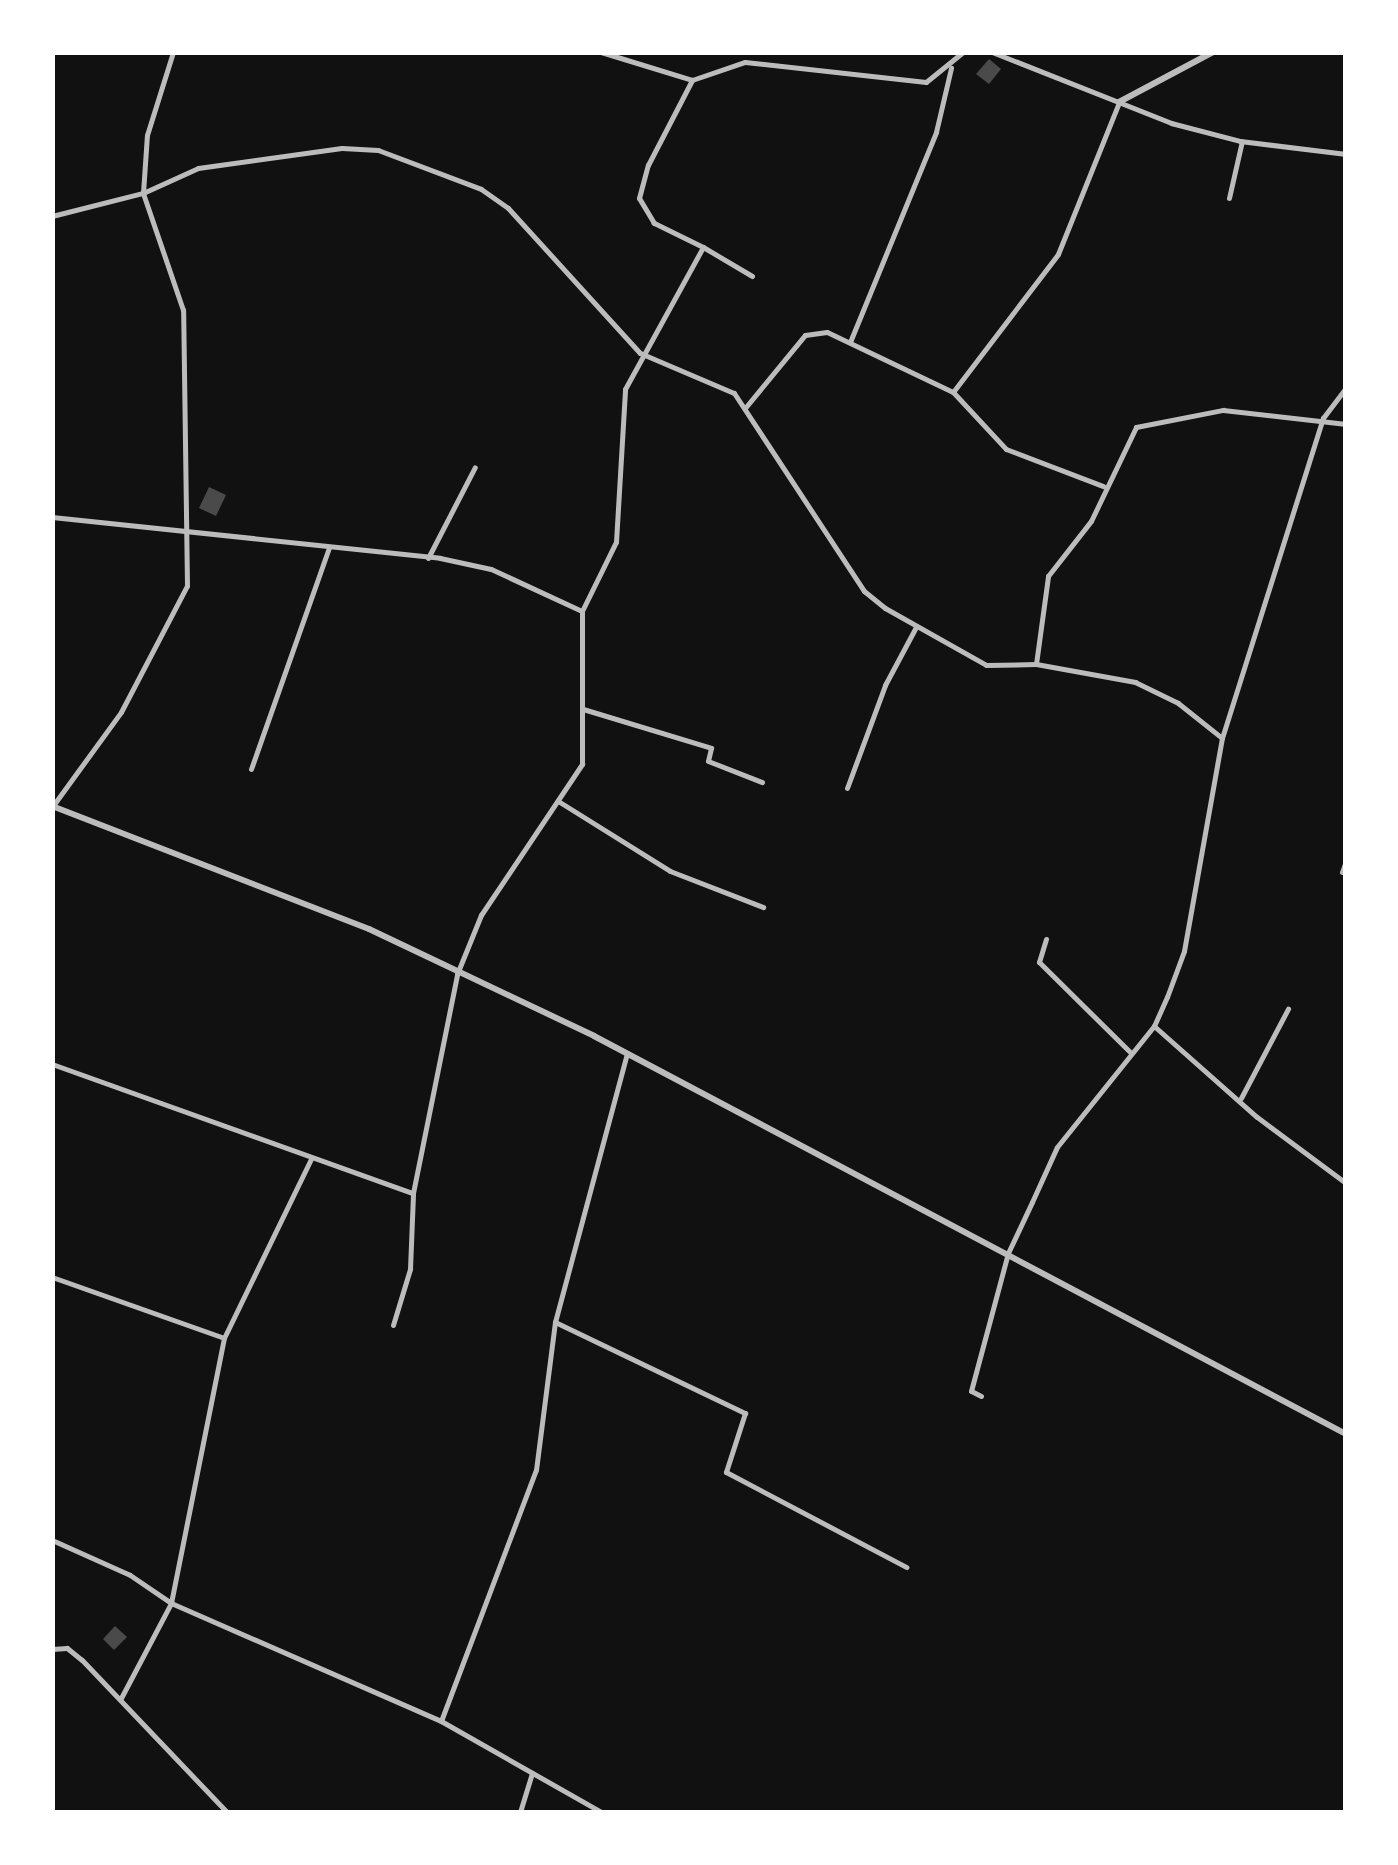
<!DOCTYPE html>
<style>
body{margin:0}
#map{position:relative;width:1398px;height:1865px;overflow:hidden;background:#111;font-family:Figtree,sans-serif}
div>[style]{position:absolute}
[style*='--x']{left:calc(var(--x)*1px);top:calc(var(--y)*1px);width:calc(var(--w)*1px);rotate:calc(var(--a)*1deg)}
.building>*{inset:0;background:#4a4a4a}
.minor>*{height:5px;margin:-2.5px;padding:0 2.5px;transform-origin:2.5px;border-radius:2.5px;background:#bcbcbc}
.tertiary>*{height:6px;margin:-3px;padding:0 3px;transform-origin:3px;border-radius:3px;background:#bcbcbc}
span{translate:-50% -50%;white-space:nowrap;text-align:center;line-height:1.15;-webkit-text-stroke:10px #fff;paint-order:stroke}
.frame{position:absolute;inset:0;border:55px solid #fff;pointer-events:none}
</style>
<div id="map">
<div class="building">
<div style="clip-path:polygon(989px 59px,1001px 69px,989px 84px,976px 74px)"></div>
<div style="clip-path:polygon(209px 487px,226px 495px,216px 516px,199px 508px)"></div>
<div style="clip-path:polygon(115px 1626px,127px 1637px,114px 1650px,103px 1639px)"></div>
</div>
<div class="minor">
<div style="--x:601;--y:52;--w:95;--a:17.1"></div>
<div style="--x:692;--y:80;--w:56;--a:-18.8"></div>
<div style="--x:745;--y:62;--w:182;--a:6.3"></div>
<div style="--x:926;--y:82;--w:48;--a:-39"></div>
<div style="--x:992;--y:52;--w:193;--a:21.6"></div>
<div style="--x:1171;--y:123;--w:71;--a:14.6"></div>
<div style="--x:1240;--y:141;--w:107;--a:7"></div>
<div style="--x:1229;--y:198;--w:58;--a:-77.2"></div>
<div style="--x:52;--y:216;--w:94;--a:-14.2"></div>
<div style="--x:143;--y:193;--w:58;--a:-86.1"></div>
<div style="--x:147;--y:135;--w:87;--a:-72.6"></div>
<div style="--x:703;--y:247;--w:57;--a:30.6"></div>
<div style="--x:850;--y:342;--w:227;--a:-67.7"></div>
<div style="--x:936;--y:132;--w:66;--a:-76.8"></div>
<div style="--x:953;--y:392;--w:173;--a:-52.7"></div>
<div style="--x:1058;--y:254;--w:164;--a:-68.1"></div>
<div style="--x:745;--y:408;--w:94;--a:-50.6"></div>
<div style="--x:805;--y:335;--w:22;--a:-8"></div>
<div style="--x:827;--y:332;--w:140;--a:25.5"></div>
<div style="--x:953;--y:392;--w:78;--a:47.1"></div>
<div style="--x:1006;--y:449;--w:104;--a:20.9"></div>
<div style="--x:52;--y:517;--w:390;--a:6"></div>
<div style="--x:440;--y:558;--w:52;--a:12.2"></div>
<div style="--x:491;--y:569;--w:100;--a:24.8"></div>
<div style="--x:428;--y:558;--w:102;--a:-62.7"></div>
<div style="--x:1036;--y:664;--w:89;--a:-82.2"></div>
<div style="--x:1048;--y:576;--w:70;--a:-52"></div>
<div style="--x:1091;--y:521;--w:104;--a:-64.4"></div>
<div style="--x:1136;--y:427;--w:89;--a:-11.1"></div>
<div style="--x:1223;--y:410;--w:124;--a:6.5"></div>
<div style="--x:583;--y:709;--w:134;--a:16.9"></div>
<div style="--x:711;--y:748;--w:13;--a:103"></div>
<div style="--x:708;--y:761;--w:58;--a:21.3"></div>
<div style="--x:251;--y:769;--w:234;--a:-70.6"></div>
<div style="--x:847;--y:788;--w:110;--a:-69.7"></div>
<div style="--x:885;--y:685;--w:66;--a:-61.9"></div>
<div style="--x:558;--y:801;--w:132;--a:32"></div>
<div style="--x:670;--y:871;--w:100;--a:21.2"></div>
<div style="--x:52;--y:807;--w:117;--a:-54"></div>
<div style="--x:121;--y:712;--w:142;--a:-62.4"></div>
<div style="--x:187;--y:586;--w:276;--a:-90.8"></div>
<div style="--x:183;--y:310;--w:124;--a:-108.9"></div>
<div style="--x:143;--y:193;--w:60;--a:-24.4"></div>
<div style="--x:198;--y:168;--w:145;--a:-7.9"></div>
<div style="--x:342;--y:148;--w:36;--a:3"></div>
<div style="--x:378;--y:150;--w:110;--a:20.7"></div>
<div style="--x:481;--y:189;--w:33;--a:35"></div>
<div style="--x:508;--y:208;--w:196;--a:47.7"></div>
<div style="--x:640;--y:353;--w:102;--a:23.1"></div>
<div style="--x:734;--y:393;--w:237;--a:56.7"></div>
<div style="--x:864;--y:591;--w:27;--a:39"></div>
<div style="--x:885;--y:608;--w:116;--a:29.4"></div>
<div style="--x:986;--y:665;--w:50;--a:-1.1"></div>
<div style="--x:1036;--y:664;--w:101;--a:10.3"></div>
<div style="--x:1135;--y:682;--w:48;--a:26"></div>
<div style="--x:1178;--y:703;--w:56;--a:38.5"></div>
<div style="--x:1342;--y:872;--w:12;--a:-70"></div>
<div style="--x:1046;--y:939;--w:24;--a:107"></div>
<div style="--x:1039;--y:962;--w:127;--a:44.7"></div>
<div style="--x:1154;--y:1026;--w:137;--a:41.5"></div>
<div style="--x:1257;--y:1117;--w:111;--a:36.6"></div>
<div style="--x:52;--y:1064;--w:383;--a:19.7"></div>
<div style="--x:1241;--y:1098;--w:101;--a:-62.2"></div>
<div style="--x:52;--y:1277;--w:182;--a:19.5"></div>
<div style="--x:555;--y:1322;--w:211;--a:25.6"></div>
<div style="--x:745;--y:1413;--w:62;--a:107.9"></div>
<div style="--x:726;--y:1472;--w:204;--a:27.8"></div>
<div style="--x:393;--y:1325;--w:59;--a:-73.1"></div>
<div style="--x:410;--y:1269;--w:76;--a:-87.7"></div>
<div style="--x:413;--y:1193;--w:223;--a:-78.6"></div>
<div style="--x:457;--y:974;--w:64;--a:-67.9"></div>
<div style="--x:481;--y:915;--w:182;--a:-56.2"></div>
<div style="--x:582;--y:764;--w:153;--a:-90"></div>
<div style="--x:582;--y:611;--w:77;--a:-63.8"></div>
<div style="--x:616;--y:542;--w:153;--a:-86.6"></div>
<div style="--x:625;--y:389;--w:162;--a:-61.2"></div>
<div style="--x:703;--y:247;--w:55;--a:-153.9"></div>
<div style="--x:654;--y:223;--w:29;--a:-121"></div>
<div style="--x:639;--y:198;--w:34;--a:-75"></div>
<div style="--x:648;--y:165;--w:96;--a:-62.6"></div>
<div style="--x:981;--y:1396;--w:11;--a:-153"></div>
<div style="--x:971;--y:1391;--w:143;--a:-75"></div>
<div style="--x:1008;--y:1253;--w:56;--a:-64.8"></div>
<div style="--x:1032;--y:1202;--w:60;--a:-65.6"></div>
<div style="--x:1057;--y:1147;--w:155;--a:-51.3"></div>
<div style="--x:1154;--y:1026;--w:32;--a:-66"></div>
<div style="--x:1167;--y:997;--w:49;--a:-69.7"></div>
<div style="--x:1184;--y:951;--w:216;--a:-79.9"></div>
<div style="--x:1222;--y:738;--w:336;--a:-72.5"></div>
<div style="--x:1323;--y:418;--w:38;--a:-53"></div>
<div style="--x:52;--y:1540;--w:85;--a:24.2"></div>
<div style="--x:130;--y:1575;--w:50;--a:34.3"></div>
<div style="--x:171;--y:1603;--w:270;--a:-78.7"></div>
<div style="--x:224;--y:1338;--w:199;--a:-64.1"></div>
<div style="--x:52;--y:1649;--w:15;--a:-4"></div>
<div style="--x:67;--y:1648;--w:19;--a:39"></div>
<div style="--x:82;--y:1660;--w:210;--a:46.4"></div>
<div style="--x:121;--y:1698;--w:107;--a:-62.2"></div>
<div style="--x:171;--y:1603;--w:295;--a:23.6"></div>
<div style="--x:441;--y:1721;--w:184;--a:29.6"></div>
<div style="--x:441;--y:1721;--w:268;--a:-69.3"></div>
<div style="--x:536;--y:1470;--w:149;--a:-82.7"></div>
<div style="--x:555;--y:1322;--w:278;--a:-75"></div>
<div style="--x:520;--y:1812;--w:41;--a:-72.9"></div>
</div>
<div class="tertiary">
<div style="--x:958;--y:53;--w:1;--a:-90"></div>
<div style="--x:1119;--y:102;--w:106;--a:-28"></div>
<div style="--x:52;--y:806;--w:340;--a:21.2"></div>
<div style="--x:369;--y:929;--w:249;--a:25.4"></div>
<div style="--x:594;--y:1036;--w:851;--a:27.89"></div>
</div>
<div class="frame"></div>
</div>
